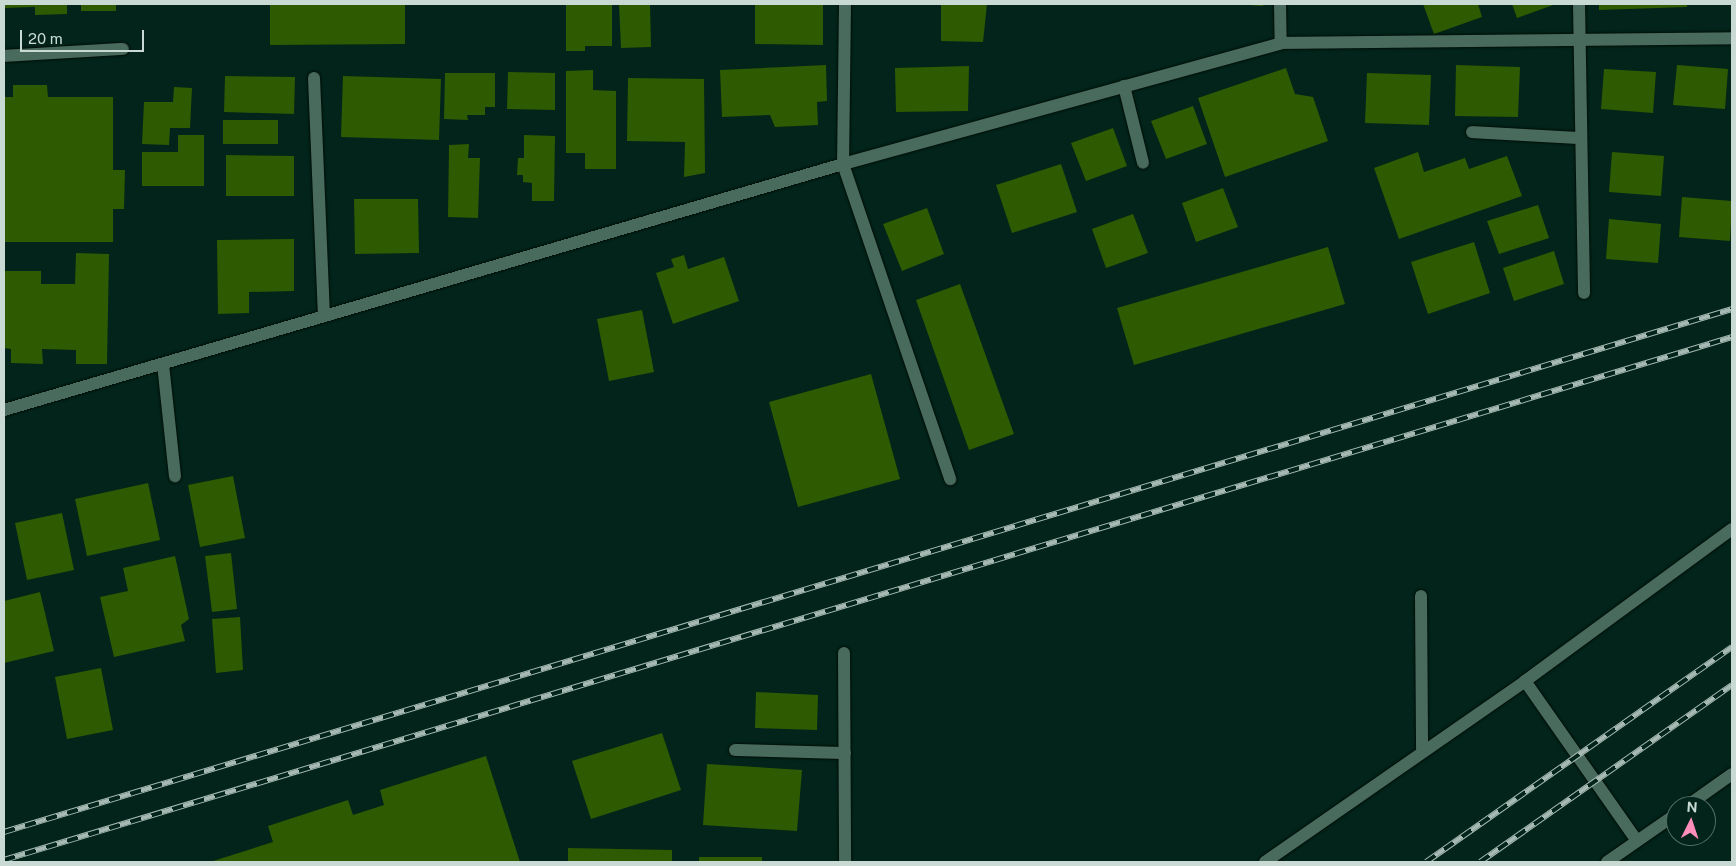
<!DOCTYPE html>
<style>
body{margin:0}
#map{position:relative;width:1736px;height:866px;overflow:hidden;background:#02241a;font-family:"Public Sans",sans-serif}
div>[style]{position:absolute}
[style*='--x']{left:calc(var(--x)*1px);top:calc(var(--y)*1px);width:calc(var(--w)*1px);rotate:calc(var(--a)*1deg)}
.building>*{inset:0;background:#2e5a02}
.roads{filter:drop-shadow(0 0 1px #000c06) drop-shadow(0 0 1px #000c06)}
.street>*{height:12px;margin:-6px;padding:0 6px;transform-origin:6px;border-radius:6px;background:#496b5e}
.rail>*{height:5.5px;margin-top:-2.75px;transform-origin:0;background:repeating-linear-gradient(90deg,#02241a 0 11px,#a6bab3 0 22px);box-sizing:border-box;border-block:1px solid #a6bab3}
span{translate:-50% -50%;white-space:nowrap;text-align:center;line-height:1.15;-webkit-text-stroke:4px #02241a;paint-order:stroke}
.frame{position:absolute;inset:0;border:5px solid #c8dad3;pointer-events:none}
.north{position:absolute;left:1666px;top:796px;width:50px;height:50px;box-sizing:border-box;background:#02241a;border:1px solid #516d64;border-radius:50%;rotate:4deg;font-size:14px;font-weight:700;line-height:20px;text-align:center;color:#c8dad3}
.north::after{content:'';display:block;margin:auto;width:18px;height:22px;background:#ff8eba;clip-path:polygon(50% 0,100% 100%,50% 72%,0 100%)}
.scale{position:absolute;left:20px;top:30px;width:124px;height:22px;box-sizing:border-box;border:2px solid #c8dad3;border-top:0;padding-left:6px;font-size:15px;line-height:18px;white-space:nowrap;color:#c8dad3;-webkit-text-stroke:4px #02241a;paint-order:stroke}
</style>
<div id="map">
<div class="building">
<div style="clip-path:polygon(4px 4px,67px 4px,67px 14px,35px 15px,35px 7px,4px 8px)"></div>
<div style="clip-path:polygon(81px 4px,116px 4px,116px 11px,81px 11px)"></div>
<div style="clip-path:polygon(270px 4px,405px 4px,405px 44px,270px 45px)"></div>
<div style="clip-path:polygon(566px 4px,612px 4px,612px 46px,585px 46px,585px 51px,566px 51px)"></div>
<div style="clip-path:polygon(619px 4px,650px 4px,651px 47px,621px 48px)"></div>
<div style="clip-path:polygon(755px 4px,823px 4px,823px 45px,755px 44px)"></div>
<div style="clip-path:polygon(941px 4px,987px 4px,983px 42px,941px 41px)"></div>
<div style="clip-path:polygon(1235px 4px,1264px 4px,1263px 6px)"></div>
<div style="clip-path:polygon(1423px 4px,1478px 4px,1482px 17px,1434px 34px)"></div>
<div style="clip-path:polygon(1512px 4px,1556px 4px,1517px 18px)"></div>
<div style="clip-path:polygon(1599px 4px,1687px 4px,1687px 7px,1599px 10px)"></div>
<div style="clip-path:polygon(826px 65px,827px 101px,817px 102px,818px 125px,775px 127px,770px 115px,722px 117px,720px 70px)"></div>
<div style="clip-path:polygon(1456px 65px,1520px 67px,1518px 117px,1455px 116px)"></div>
<div style="clip-path:polygon(1677px 65px,1728px 69px,1725px 109px,1673px 105px)"></div>
<div style="clip-path:polygon(969px 66px,968px 111px,896px 112px,895px 68px)"></div>
<div style="clip-path:polygon(1286px 68px,1295px 94px,1313px 97px,1328px 141px,1225px 177px,1198px 98px)"></div>
<div style="clip-path:polygon(1604px 69px,1656px 72px,1653px 113px,1601px 109px)"></div>
<div style="clip-path:polygon(593px 70px,593px 90px,616px 91px,616px 169px,585px 169px,585px 153px,566px 153px,566px 71px)"></div>
<div style="clip-path:polygon(508px 72px,555px 73px,555px 110px,507px 109px)"></div>
<div style="clip-path:polygon(445px 73px,495px 73px,495px 107px,485px 107px,485px 115px,467px 115px,468px 120px,444px 119px)"></div>
<div style="clip-path:polygon(1367px 73px,1431px 75px,1429px 125px,1365px 123px)"></div>
<div style="clip-path:polygon(225px 76px,295px 77px,294px 114px,224px 112px)"></div>
<div style="clip-path:polygon(343px 76px,441px 79px,439px 140px,341px 137px)"></div>
<div style="clip-path:polygon(628px 78px,704px 79px,705px 173px,684px 177px,685px 142px,627px 141px)"></div>
<div style="clip-path:polygon(13px 85px,47px 85px,48px 97px,113px 97px,113px 170px,125px 170px,124px 209px,113px 209px,113px 242px,4px 242px,4px 97px,13px 97px)"></div>
<div style="clip-path:polygon(174px 87px,192px 88px,190px 128px,170px 128px,169px 145px,142px 144px,144px 102px,173px 102px)"></div>
<div style="clip-path:polygon(1193px 106px,1207px 144px,1166px 159px,1151px 121px)"></div>
<div style="clip-path:polygon(223px 120px,278px 120px,278px 144px,223px 144px)"></div>
<div style="clip-path:polygon(1113px 128px,1127px 166px,1086px 181px,1071px 143px)"></div>
<div style="clip-path:polygon(178px 135px,204px 135px,204px 186px,142px 186px,142px 152px,178px 152px)"></div>
<div style="clip-path:polygon(524px 135px,555px 136px,554px 201px,532px 201px,532px 183px,523px 182px,523px 175px,517px 175px,518px 158px,524px 158px)"></div>
<div style="clip-path:polygon(469px 144px,468px 158px,480px 158px,478px 218px,448px 217px,449px 145px)"></div>
<div style="clip-path:polygon(1418px 152px,1424px 172px,1465px 158px,1469px 169px,1507px 156px,1522px 196px,1399px 239px,1374px 168px)"></div>
<div style="clip-path:polygon(1612px 152px,1664px 156px,1661px 196px,1609px 192px)"></div>
<div style="clip-path:polygon(226px 155px,294px 156px,294px 196px,226px 196px)"></div>
<div style="clip-path:polygon(1061px 164px,1077px 212px,1012px 233px,996px 185px)"></div>
<div style="clip-path:polygon(1223px 188px,1238px 227px,1196px 242px,1182px 203px)"></div>
<div style="clip-path:polygon(1682px 197px,1732px 201px,1730px 241px,1679px 237px)"></div>
<div style="clip-path:polygon(354px 199px,418px 199px,419px 253px,355px 254px)"></div>
<div style="clip-path:polygon(1538px 205px,1549px 238px,1499px 254px,1487px 221px)"></div>
<div style="clip-path:polygon(927px 208px,944px 254px,902px 271px,883px 224px)"></div>
<div style="clip-path:polygon(1133px 214px,1148px 253px,1106px 268px,1092px 229px)"></div>
<div style="clip-path:polygon(1609px 219px,1661px 224px,1658px 263px,1606px 259px)"></div>
<div style="clip-path:polygon(294px 239px,294px 291px,249px 292px,249px 313px,218px 314px,217px 240px)"></div>
<div style="clip-path:polygon(1474px 242px,1490px 293px,1428px 314px,1411px 262px)"></div>
<div style="clip-path:polygon(1328px 247px,1345px 304px,1134px 365px,1117px 308px)"></div>
<div style="clip-path:polygon(1554px 251px,1564px 284px,1514px 301px,1503px 268px)"></div>
<div style="clip-path:polygon(76px 253px,109px 254px,107px 364px,76px 364px,76px 350px,42px 349px,43px 364px,11px 363px,11px 349px,4px 348px,5px 271px,41px 271px,41px 284px,75px 284px)"></div>
<div style="clip-path:polygon(684px 255px,688px 269px,724px 257px,739px 301px,673px 324px,656px 273px,674px 267px,671px 259px)"></div>
<div style="clip-path:polygon(960px 284px,1014px 434px,969px 450px,916px 300px)"></div>
<div style="clip-path:polygon(642px 310px,654px 372px,609px 381px,597px 319px)"></div>
<div style="clip-path:polygon(871px 374px,900px 479px,798px 507px,769px 402px)"></div>
<div style="clip-path:polygon(233px 476px,245px 538px,200px 547px,188px 485px)"></div>
<div style="clip-path:polygon(148px 483px,160px 540px,87px 556px,75px 499px)"></div>
<div style="clip-path:polygon(62px 513px,74px 570px,27px 580px,15px 523px)"></div>
<div style="clip-path:polygon(231px 553px,237px 609px,212px 612px,205px 556px)"></div>
<div style="clip-path:polygon(175px 556px,189px 619px,181px 625px,185px 641px,114px 657px,100px 597px,128px 591px,123px 568px)"></div>
<div style="clip-path:polygon(40px 592px,54px 651px,4px 663px,4px 601px)"></div>
<div style="clip-path:polygon(240px 617px,243px 670px,216px 673px,212px 619px)"></div>
<div style="clip-path:polygon(101px 668px,113px 730px,67px 739px,55px 677px)"></div>
<div style="clip-path:polygon(756px 692px,818px 695px,817px 730px,755px 728px)"></div>
<div style="clip-path:polygon(662px 733px,681px 790px,591px 819px,572px 761px)"></div>
<div style="clip-path:polygon(486px 756px,520px 862px,210px 862px,273px 842px,268px 826px,348px 800px,353px 815px,384px 805px,380px 790px)"></div>
<div style="clip-path:polygon(707px 764px,802px 770px,797px 831px,703px 825px)"></div>
<div style="clip-path:polygon(568px 848px,672px 850px,672px 862px,568px 862px)"></div>
<div style="clip-path:polygon(699px 857px,762px 857px,762px 862px,699px 862px)"></div>
</div>
<div class="roads">
<div class="street">
<div style="--x:845;--y:4;--w:160;--a:90.7"></div>
<div style="--x:843;--y:164;--w:333;--a:71.2"></div>
<div style="--x:1280;--y:4;--w:39;--a:89"></div>
<div style="--x:1579;--y:4;--w:289;--a:89"></div>
<div style="--x:4;--y:56;--w:119;--a:-3.4"></div>
<div style="--x:314;--y:78;--w:238;--a:87.6"></div>
<div style="--x:1124;--y:86;--w:79;--a:76.1"></div>
<div style="--x:1472;--y:132;--w:109;--a:3.2"></div>
<div style="--x:163;--y:364;--w:113;--a:83.9"></div>
<div style="--x:4;--y:410;--w:874;--a:-16.34"></div>
<div style="--x:843;--y:164;--w:454;--a:-15.4"></div>
<div style="--x:1281;--y:43;--w:451;--a:-0.6"></div>
<div style="--x:1421;--y:596;--w:154;--a:89.6"></div>
<div style="--x:844;--y:653;--w:209;--a:89.7"></div>
<div style="--x:1525;--y:681;--w:195;--a:55"></div>
<div style="--x:735;--y:750;--w:110;--a:1.6"></div>
<div style="--x:1687;--y:806;--w:55;--a:-35.4"></div>
<div style="--x:1265;--y:862;--w:317;--a:-34.8"></div>
<div style="--x:1525;--y:681;--w:257;--a:-36.3"></div>
<div style="--x:1607;--y:862;--w:84;--a:-34.8"></div>
</div>
</div>
<div class="rail">
<div style="--x:4;--y:832;--w:1805;--a:-16.84"></div>
<div style="--x:4;--y:860;--w:1805;--a:-16.84"></div>
<div style="--x:1426;--y:862;--w:374;--a:-35.1"></div>
<div style="--x:1480;--y:862;--w:308;--a:-35.1"></div>
</div>
<div class="frame"></div>
<div class="north">N</div>
<div class="scale">20 m</div>
</div>
